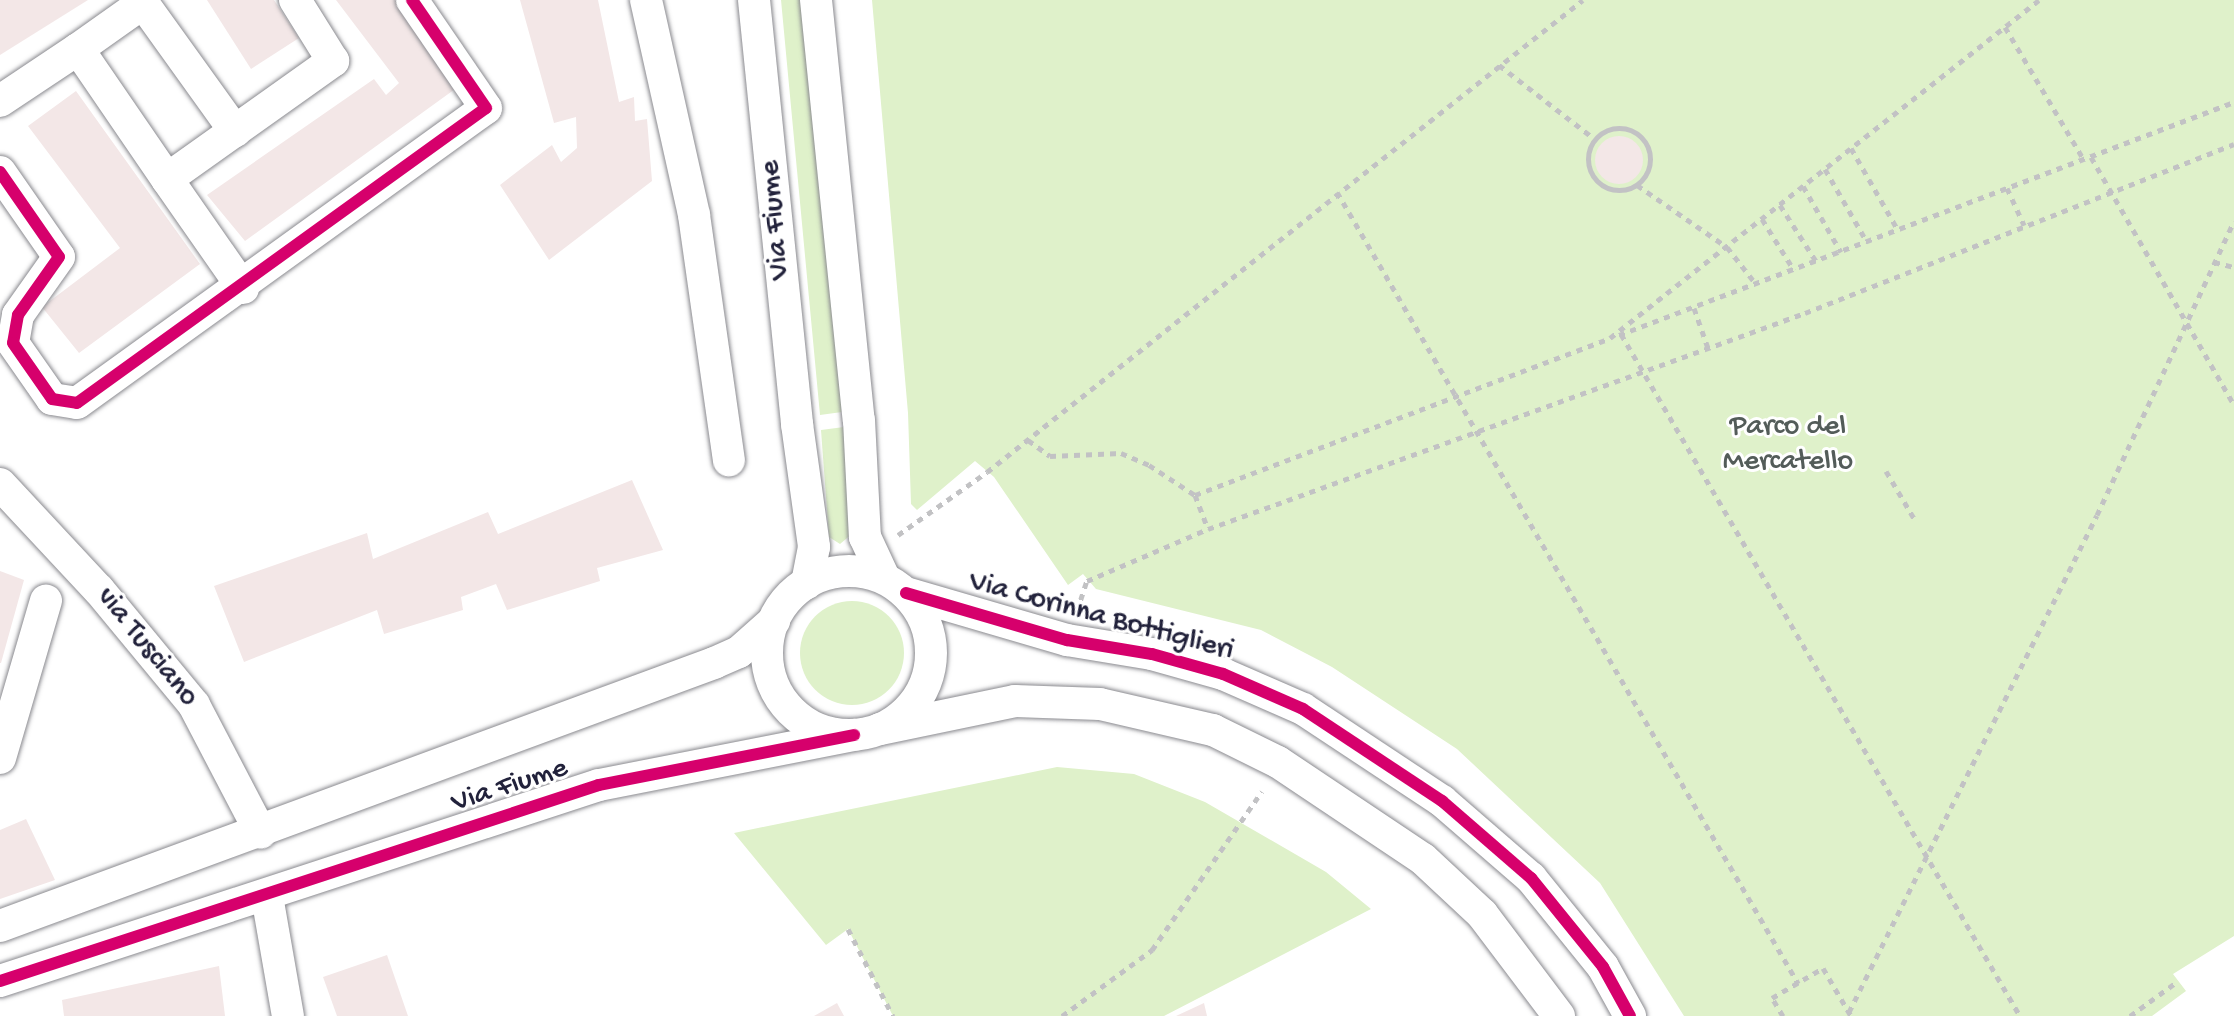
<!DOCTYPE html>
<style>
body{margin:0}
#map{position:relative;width:2234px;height:1016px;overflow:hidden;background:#fff;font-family:"Gochi Hand",sans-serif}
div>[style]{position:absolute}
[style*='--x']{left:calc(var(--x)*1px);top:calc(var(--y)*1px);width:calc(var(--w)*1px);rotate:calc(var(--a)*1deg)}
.green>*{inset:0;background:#dff1ca}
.round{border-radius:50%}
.building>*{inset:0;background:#f3e7e7}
.path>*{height:5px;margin-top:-2.5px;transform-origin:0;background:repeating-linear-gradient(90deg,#c2c2c4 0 6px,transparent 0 12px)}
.path>.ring{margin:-2.5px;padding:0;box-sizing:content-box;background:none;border:5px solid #c2c2c4;border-radius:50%}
.roads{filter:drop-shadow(0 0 2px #8a8a8f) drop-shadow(0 0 2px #8a8a8f)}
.minor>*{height:32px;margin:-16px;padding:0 16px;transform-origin:16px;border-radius:16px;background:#fff}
.minor>.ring{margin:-16px;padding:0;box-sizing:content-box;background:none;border:32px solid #fff;border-radius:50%}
.cycleway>*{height:12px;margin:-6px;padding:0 6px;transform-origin:6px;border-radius:6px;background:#d6006c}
span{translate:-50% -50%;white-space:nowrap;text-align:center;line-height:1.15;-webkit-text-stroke:6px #fff;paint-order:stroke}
.street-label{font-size:30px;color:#22223b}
.park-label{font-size:30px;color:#535c59}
</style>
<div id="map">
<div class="green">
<div style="clip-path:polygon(781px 0,806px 0,842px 412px,820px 415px)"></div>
<div style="clip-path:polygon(872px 0,2234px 0,2234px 936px,2173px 974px,2186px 991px,2152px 1016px,1684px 1016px,1600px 883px,1457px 749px,1332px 667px,1261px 630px,1096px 589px,1083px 574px,1068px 585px,994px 477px,975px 461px,917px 510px,911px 504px,908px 413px)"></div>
<div style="clip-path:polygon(844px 427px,853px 533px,840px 544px,829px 537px,821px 430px)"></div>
<div class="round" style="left:800px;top:601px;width:104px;height:104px"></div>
<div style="clip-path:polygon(1057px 767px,1134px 774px,1205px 802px,1326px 872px,1371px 909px,1164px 1016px,893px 1016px,848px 929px,826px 945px,734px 833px)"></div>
</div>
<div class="building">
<div style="clip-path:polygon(0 0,88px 0,0 55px)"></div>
<div style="clip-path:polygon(207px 0,274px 0,299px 38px,251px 69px)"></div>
<div style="clip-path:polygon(336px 0,400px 0,462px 84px,245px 241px,207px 195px,374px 79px,386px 95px,399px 83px)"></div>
<div style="clip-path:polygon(520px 0,598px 0,619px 102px,634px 97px,635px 121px,647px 119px,652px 181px,549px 260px,500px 185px,552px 145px,561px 162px,577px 148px,576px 117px,554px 123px)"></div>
<div style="clip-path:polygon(76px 91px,200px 264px,79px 353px,42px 307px,120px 248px,28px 126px)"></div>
<div class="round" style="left:1595px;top:136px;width:48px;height:48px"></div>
<div style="clip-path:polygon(632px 480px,663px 550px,597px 568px,600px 581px,507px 610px,496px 584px,461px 597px,463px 610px,384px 634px,377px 610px,244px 662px,214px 586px,367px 533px,373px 559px,488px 512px,498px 534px)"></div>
<div style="clip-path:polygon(0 571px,24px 580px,1px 663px,0 663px)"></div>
<div style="clip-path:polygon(26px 819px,55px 880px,0 899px,0 830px)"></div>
<div style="clip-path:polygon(387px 955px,408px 1016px,337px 1016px,323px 977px)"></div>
<div style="clip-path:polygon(219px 966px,225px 1016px,64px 1016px,62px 1000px)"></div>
<div style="clip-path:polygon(837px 1003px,844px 1016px,814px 1016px)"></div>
<div style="clip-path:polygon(1204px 1003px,1207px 1016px,1176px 1016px)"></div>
</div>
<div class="path">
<div style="--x:2005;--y:27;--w:155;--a:59.3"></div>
<div style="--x:1499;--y:65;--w:123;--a:37.7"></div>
<div class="ring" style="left:1588px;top:128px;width:57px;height:57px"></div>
<div style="--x:1851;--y:148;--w:95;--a:60.2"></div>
<div style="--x:2091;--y:157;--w:286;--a:60"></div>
<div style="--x:1825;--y:169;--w:84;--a:60.1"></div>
<div style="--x:1637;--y:185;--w:109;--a:34.6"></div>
<div style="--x:1727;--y:247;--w:47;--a:51.9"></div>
<div style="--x:1803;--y:186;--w:76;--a:60.1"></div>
<div style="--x:2007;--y:188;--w:41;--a:65.3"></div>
<div style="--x:1337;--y:192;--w:916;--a:59.77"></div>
<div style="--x:1780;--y:205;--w:67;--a:57.3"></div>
<div style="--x:1762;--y:219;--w:60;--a:57.9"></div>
<div style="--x:2214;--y:262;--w:21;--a:14"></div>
<div style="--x:1694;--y:308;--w:42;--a:70.7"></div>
<div style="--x:1621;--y:334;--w:790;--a:59.67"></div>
<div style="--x:1619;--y:335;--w:658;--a:-20.75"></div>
<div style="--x:1028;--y:440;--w:27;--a:36"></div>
<div style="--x:1050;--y:456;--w:71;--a:-2.4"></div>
<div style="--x:1121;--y:453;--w:30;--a:23"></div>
<div style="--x:1149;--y:465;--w:55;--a:33.1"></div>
<div style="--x:1195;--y:495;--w:36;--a:69"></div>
<div style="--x:1886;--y:471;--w:57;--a:59.4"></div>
<div style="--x:1195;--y:495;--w:444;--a:-20.7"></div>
<div style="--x:1610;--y:338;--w:546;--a:-38.23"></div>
<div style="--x:898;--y:535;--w:109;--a:-35.3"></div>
<div style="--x:987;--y:472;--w:760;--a:-38.38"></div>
<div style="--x:1077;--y:611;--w:32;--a:-72"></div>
<div style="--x:1087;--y:581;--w:132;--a:-23.3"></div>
<div style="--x:1208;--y:529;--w:635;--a:-19.89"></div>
<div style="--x:1805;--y:313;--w:461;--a:-21.5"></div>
<div style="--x:848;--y:929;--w:98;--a:62.7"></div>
<div style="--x:1849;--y:1012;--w:555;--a:-63.48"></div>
<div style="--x:2097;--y:515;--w:324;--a:-65"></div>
<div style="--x:1062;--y:1016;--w:112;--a:-36.3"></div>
<div style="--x:1152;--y:950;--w:193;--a:-55.3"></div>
<div style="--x:1783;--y:1016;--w:21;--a:-121"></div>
<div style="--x:1772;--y:998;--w:59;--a:-30.5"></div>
<div style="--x:1823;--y:968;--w:56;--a:59.7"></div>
<div style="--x:2130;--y:1016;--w:59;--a:-36.1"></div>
</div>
<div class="roads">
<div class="minor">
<div style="--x:646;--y:0;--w:220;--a:77.4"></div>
<div style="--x:694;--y:215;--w:248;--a:81.9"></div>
<div style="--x:754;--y:0;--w:426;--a:84.2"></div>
<div style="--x:797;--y:424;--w:124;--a:82.1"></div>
<div style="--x:814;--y:547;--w:37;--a:101"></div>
<div style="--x:816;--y:0;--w:422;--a:84.2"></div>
<div style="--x:859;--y:420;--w:117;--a:87.1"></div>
<div style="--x:865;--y:537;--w:45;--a:65.1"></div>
<div style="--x:78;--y:49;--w:80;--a:-35.3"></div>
<div style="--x:143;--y:3;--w:158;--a:54.3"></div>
<div style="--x:0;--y:101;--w:94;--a:-33.7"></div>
<div style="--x:78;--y:49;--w:158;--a:55.6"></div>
<div style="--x:167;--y:179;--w:204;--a:-35.4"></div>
<div style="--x:333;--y:61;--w:72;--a:-121.9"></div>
<div style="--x:0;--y:172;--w:103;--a:55.2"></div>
<div style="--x:59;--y:257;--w:71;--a:125.3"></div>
<div style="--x:18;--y:315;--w:28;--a:100"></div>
<div style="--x:13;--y:343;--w:68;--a:55.1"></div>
<div style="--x:52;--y:399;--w:25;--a:9"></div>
<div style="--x:77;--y:403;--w:504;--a:-35.8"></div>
<div style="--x:486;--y:108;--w:131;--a:-124.4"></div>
<div style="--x:167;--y:179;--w:133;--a:55.1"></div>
<div style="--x:0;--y:484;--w:145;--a:47"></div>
<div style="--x:99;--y:590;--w:149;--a:50.4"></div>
<div style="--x:194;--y:705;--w:144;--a:62.4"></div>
<div class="ring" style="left:767px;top:571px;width:132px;height:132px"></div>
<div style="--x:906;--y:593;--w:168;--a:16.3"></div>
<div style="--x:1067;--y:640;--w:86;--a:9.4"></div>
<div style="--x:1152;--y:654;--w:74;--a:15.7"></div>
<div style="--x:1223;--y:674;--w:87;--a:23.6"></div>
<div style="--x:1303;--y:709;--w:167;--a:33.5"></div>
<div style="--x:1442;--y:801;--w:118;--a:40.9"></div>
<div style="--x:1531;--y:878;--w:114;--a:51"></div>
<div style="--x:1603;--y:967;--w:56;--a:61.1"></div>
<div style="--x:880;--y:729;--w:138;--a:-11.7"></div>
<div style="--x:1015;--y:701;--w:85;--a:2"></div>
<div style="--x:1100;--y:704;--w:116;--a:13"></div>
<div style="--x:1213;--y:730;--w:72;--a:26.2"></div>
<div style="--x:1278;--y:762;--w:174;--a:33.8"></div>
<div style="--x:1423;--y:859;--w:81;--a:43"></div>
<div style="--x:1482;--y:914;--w:128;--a:53"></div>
<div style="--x:0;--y:758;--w:164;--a:-73.7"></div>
<div style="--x:267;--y:896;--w:122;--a:80.1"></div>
<div style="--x:0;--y:926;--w:761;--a:-20.22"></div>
<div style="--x:714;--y:663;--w:27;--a:-24"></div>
<div style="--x:739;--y:652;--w:47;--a:-41.5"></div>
<div style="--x:0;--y:981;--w:630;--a:-18.12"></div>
<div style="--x:599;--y:785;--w:260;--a:-11.1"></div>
</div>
</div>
<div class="cycleway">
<div style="--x:0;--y:172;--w:103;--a:55.2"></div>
<div style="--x:59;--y:257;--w:71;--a:125.3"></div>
<div style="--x:18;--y:315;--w:28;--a:100"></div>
<div style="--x:13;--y:343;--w:68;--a:55.1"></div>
<div style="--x:52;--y:399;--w:25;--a:9"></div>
<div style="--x:77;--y:403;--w:504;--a:-35.8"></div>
<div style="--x:486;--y:108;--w:131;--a:-124.4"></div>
<div style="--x:906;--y:593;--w:168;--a:16.3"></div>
<div style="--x:1067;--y:640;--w:86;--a:9.4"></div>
<div style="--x:1152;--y:654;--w:74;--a:15.7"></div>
<div style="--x:1223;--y:674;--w:87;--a:23.6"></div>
<div style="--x:1303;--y:709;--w:167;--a:33.5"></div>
<div style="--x:1442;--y:801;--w:118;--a:40.9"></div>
<div style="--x:1531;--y:878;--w:114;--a:51"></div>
<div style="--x:1603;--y:967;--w:56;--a:61.1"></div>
<div style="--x:0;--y:981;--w:630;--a:-18.12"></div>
<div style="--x:599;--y:785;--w:260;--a:-11.1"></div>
</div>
<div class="street-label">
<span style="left:777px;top:220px;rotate:-95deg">Via Fiume</span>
<span style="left:1101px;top:618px;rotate:15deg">Via Corinna Bottiglieri</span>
<span style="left:146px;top:648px;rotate:51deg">via Tusciano</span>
<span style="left:510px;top:787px;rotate:-18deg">Via Fiume</span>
</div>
<div class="park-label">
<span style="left:1788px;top:445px">Parco del<br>Mercatello</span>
</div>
</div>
